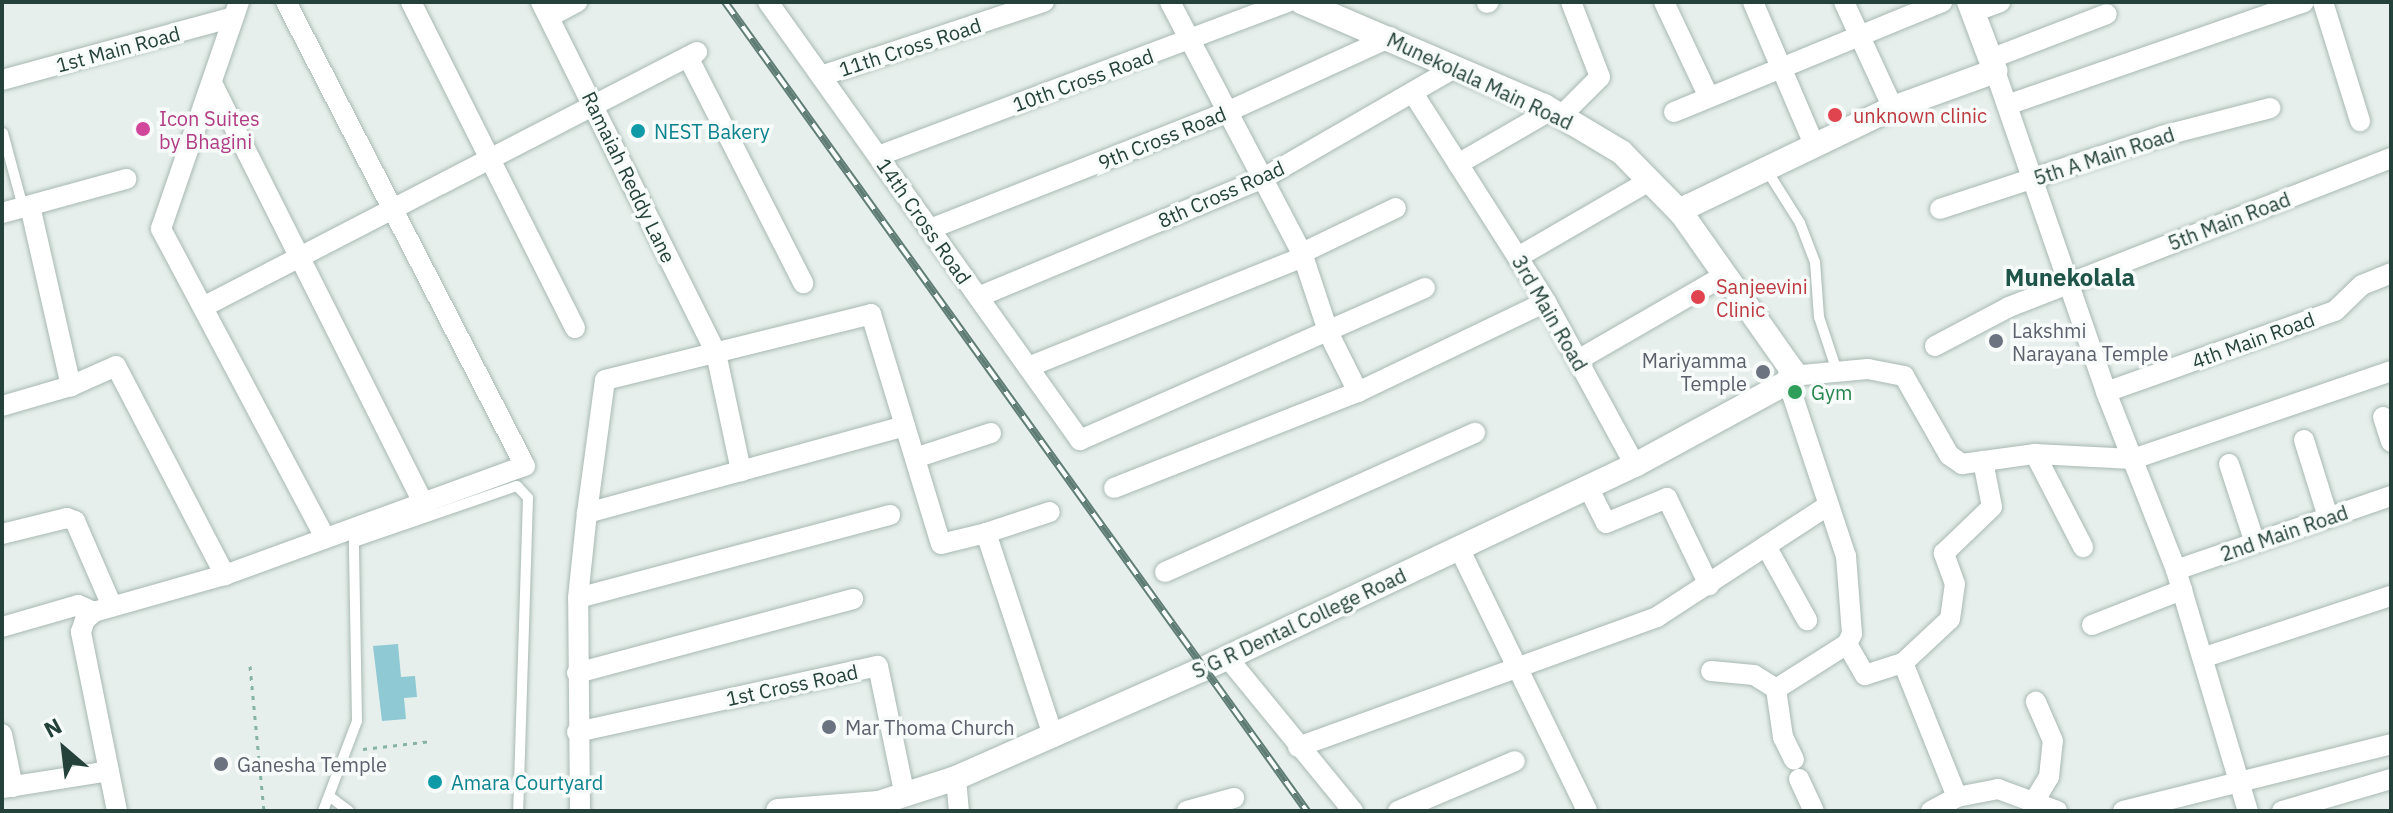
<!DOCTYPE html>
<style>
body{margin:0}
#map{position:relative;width:2393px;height:813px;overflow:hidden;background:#e6efeb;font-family:"IBM Plex Sans",sans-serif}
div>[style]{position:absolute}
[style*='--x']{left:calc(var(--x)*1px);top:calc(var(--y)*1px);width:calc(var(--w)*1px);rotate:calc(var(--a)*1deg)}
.water>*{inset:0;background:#8ec9d4}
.path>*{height:3px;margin-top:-1.5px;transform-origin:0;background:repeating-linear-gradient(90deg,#86b3a5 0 4px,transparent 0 10px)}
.roads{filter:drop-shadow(0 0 2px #a8b8b2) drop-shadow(0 0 2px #a8b8b2)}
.lane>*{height:10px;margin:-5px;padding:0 5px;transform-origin:5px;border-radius:5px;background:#fff}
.street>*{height:20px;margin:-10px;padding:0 10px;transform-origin:10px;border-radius:10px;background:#fff}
.secondary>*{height:24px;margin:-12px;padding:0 12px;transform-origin:12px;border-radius:12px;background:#fff}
.rail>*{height:8px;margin-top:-4px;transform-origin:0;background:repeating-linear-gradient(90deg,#f7fbf9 0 15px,#5f7d75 0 30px);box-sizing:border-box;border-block:2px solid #5f7d75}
.dots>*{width:22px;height:22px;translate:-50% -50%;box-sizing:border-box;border:4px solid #f7fbf9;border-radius:50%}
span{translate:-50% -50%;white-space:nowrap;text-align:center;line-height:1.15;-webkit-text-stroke:7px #f7fbf9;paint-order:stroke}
.street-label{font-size:20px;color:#24423a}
.health-label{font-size:20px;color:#be3a42}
.left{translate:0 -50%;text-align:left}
.hotel-label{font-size:20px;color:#b23c85}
.culture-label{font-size:20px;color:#0d838f}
.worship-label{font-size:20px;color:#5b616d}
.right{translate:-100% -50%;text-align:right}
.leisure-label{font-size:20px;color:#27864d}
.quarter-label{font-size:24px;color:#1f5548;font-weight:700}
.frame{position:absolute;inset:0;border:4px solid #24423a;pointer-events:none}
.north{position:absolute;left:24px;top:709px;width:80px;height:80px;-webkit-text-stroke:6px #f7fbf9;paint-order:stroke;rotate:332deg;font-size:22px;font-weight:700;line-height:32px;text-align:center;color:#24423a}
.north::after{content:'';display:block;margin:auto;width:28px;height:36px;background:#24423a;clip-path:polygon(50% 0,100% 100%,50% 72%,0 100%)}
</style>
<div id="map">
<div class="water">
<div style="clip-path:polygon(398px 644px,401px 677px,415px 676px,417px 697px,404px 698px,406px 719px,382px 721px,373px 646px)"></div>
</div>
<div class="path">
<div style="--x:250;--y:666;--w:146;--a:84.5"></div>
<div style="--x:363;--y:749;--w:69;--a:-6.6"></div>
</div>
<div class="roads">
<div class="lane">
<div style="--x:3;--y:133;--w:77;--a:74.9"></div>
<div style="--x:1766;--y:169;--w:64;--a:57.8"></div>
<div style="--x:1800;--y:223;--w:42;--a:69"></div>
<div style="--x:1815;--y:262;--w:55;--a:85.8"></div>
<div style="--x:1819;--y:317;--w:57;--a:71.6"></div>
<div style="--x:329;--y:796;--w:25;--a:37"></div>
<div style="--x:323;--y:811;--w:96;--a:-69.3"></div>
<div style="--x:357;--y:721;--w:179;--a:-91"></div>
<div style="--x:354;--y:542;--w:172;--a:-19"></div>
<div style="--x:517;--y:486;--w:16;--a:47"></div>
<div style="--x:528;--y:498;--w:313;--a:91.8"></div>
</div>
<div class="street">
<div style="--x:239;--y:2;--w:240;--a:109"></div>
<div style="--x:161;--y:229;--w:350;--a:62"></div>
<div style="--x:411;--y:2;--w:365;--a:63.3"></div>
<div style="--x:541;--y:2;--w:392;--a:63.5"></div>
<div style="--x:716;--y:353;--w:121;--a:78"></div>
<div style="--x:768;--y:2;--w:538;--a:54.54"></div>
<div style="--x:1080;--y:440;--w:377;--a:-23.8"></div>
<div style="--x:1170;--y:2;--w:284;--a:62.3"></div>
<div style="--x:1302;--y:253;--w:85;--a:71.6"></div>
<div style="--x:1329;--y:334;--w:65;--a:63.4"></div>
<div style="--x:1664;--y:2;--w:105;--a:64.7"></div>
<div style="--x:1753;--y:2;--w:155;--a:66.8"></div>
<div style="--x:1844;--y:2;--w:117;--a:65.2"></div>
<div style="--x:2323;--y:2;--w:125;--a:72.7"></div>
<div style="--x:1487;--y:3;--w:2;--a:-27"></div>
<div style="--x:1973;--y:12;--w:29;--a:-20"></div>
<div style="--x:549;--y:17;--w:32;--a:-28"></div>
<div style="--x:688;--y:57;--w:254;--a:63"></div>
<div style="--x:1990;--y:59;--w:125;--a:-21"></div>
<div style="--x:1995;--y:71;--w:340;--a:70.9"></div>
<div style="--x:2106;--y:392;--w:191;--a:68.5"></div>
<div style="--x:2176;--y:570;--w:252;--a:73.4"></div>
<div style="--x:821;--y:76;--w:235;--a:-18.4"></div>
<div style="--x:2;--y:80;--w:240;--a:-15.2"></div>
<div style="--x:213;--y:85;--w:468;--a:63.3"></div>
<div style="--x:1413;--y:93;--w:248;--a:57.5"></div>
<div style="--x:1546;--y:302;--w:186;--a:61.4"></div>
<div style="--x:2007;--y:105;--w:314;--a:-19.1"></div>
<div style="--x:1674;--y:112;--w:290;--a:-22.3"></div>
<div style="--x:1561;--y:116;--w:55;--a:-45"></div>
<div style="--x:1600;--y:77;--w:80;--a:-111.1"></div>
<div style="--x:878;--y:156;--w:437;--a:-20.6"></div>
<div style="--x:1458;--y:164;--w:108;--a:-30.1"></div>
<div style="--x:30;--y:206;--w:185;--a:77.2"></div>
<div style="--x:1940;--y:209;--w:234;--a:-18.2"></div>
<div style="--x:2162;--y:136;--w:112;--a:-14.5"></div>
<div style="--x:2;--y:213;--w:129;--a:-15.3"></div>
<div style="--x:930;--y:229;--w:319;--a:-21.5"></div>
<div style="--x:1227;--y:112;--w:180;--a:-24.6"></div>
<div style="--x:1302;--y:253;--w:104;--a:-25.6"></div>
<div style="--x:1518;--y:257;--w:151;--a:-30.1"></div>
<div style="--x:978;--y:297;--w:308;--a:-22.6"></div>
<div style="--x:1262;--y:179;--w:222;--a:-30"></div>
<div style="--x:203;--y:307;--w:556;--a:-27.3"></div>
<div style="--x:1935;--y:346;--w:84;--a:-27.8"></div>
<div style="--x:2009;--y:307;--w:410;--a:-21.3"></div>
<div style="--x:1578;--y:360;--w:170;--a:-30"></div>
<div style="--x:1028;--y:367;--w:294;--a:-21.8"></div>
<div style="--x:1791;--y:376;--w:77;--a:-5.2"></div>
<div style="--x:1868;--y:369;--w:37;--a:11"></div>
<div style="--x:1904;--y:376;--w:91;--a:60.3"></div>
<div style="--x:1949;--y:455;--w:16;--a:35"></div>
<div style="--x:1962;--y:464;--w:74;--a:-7.8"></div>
<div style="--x:2035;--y:454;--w:98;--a:2.9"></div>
<div style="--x:2133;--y:459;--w:273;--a:-18.8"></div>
<div style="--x:1788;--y:382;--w:183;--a:71.6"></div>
<div style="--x:1846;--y:556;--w:78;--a:85.6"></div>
<div style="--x:1852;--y:634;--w:11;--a:117"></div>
<div style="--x:1847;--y:644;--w:84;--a:147.6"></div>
<div style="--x:1776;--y:689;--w:49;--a:81.7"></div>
<div style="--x:1783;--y:737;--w:25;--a:64"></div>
<div style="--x:2106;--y:392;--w:243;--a:-19.5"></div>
<div style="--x:2335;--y:311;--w:37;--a:-44"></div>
<div style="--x:2362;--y:285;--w:31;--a:-22"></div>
<div style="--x:2;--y:406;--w:72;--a:-16.2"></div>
<div style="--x:71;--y:386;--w:49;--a:-24"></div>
<div style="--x:116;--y:366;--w:236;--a:62.5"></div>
<div style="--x:2383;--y:417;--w:26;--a:72"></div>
<div style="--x:905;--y:426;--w:330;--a:164.7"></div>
<div style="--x:587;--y:513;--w:134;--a:-82.3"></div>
<div style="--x:605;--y:380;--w:274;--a:-13.9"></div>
<div style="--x:871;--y:314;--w:240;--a:73.1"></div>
<div style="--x:941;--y:544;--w:46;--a:-13.7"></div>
<div style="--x:986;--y:533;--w:213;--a:71.7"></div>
<div style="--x:2304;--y:440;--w:81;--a:72.7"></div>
<div style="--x:2035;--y:454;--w:105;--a:62.7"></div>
<div style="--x:915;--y:458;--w:80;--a:-18.2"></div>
<div style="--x:2229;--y:464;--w:83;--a:71.8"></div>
<div style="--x:1588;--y:487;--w:40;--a:63.4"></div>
<div style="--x:1606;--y:523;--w:66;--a:-22.3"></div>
<div style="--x:1667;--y:498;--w:97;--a:64.2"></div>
<div style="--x:1114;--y:488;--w:262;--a:-21.5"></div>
<div style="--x:1358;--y:392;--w:208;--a:-25.6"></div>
<div style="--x:986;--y:533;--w:67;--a:-18.2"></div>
<div style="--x:2;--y:534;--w:67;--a:-13.8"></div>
<div style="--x:67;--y:518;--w:9;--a:21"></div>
<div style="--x:75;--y:521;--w:93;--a:66.5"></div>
<div style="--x:1766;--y:546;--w:85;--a:61"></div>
<div style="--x:1459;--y:548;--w:292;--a:64"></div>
<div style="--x:2176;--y:570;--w:227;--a:-19"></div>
<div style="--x:1165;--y:572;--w:340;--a:-24.2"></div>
<div style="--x:578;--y:598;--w:323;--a:-14.9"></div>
<div style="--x:2092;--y:625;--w:97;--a:-21.3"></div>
<div style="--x:2;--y:627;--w:79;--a:-16.1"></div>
<div style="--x:78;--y:605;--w:17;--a:24"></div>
<div style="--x:1847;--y:644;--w:36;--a:60"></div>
<div style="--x:1865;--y:675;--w:40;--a:-18"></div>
<div style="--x:1227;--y:657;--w:199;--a:50.7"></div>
<div style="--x:2205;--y:657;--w:196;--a:-18.2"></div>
<div style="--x:1711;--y:671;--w:43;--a:5.3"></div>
<div style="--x:1754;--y:675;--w:26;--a:32"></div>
<div style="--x:577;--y:673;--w:286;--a:-15"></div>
<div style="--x:577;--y:732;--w:308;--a:-12.4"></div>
<div style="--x:878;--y:666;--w:133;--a:78.3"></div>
<div style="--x:2;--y:734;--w:54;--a:78.3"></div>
<div style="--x:1298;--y:747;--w:382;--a:-19.9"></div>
<div style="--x:1657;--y:617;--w:203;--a:-33.1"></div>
<div style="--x:956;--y:778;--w:33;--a:85"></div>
<div style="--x:1799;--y:779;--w:35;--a:65"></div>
<div style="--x:2;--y:788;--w:108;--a:-9"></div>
<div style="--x:1957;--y:797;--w:144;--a:-111.9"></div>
<div style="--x:1903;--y:663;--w:64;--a:-43.1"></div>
<div style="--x:1950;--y:619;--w:35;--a:-82"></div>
<div style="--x:1955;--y:584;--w:33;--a:-110"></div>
<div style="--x:1944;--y:553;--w:66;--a:-43.8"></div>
<div style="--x:1992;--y:507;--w:47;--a:-101.1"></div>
<div style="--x:2035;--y:800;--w:27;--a:-59"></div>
<div style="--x:2049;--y:777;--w:36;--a:-84"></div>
<div style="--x:2053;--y:741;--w:43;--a:-113.6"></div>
<div style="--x:117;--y:811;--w:183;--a:-101.4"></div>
<div style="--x:81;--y:632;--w:13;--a:-72"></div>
<div style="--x:85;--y:620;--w:12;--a:-42"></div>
<div style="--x:94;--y:612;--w:136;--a:-15.8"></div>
<div style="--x:225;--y:575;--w:319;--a:-20"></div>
<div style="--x:525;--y:466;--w:522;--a:-117.25"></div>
<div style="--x:580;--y:811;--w:213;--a:-90.5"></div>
<div style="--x:578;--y:598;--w:85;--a:-84"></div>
<div style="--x:1187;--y:811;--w:49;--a:-15.5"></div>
<div style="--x:1398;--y:811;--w:127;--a:-23.1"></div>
<div style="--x:1931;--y:811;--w:30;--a:-28"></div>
<div style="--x:1957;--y:797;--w:42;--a:-11"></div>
<div style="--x:1998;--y:789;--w:63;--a:20.4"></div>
<div style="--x:2123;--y:811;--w:276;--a:-14"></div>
<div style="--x:2282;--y:811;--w:114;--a:-16.4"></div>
</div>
<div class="secondary">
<div style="--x:1682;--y:214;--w:11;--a:-49"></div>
<div style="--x:1689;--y:206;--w:226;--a:-25.7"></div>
<div style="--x:1893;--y:108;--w:109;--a:-19.9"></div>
<div style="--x:1995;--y:71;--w:74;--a:-110.6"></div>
<div style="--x:778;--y:811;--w:101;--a:-4.5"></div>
<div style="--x:879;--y:803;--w:81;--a:-18"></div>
<div style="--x:956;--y:778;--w:268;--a:-23.8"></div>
<div style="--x:1201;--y:670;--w:480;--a:-25.3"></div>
<div style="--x:1635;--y:465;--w:174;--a:-28.5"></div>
<div style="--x:1788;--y:382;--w:13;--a:-72"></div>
<div style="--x:1792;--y:370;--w:191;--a:-125.2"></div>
<div style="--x:1682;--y:214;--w:87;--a:-134.5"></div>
<div style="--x:1621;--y:152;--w:90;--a:-149.1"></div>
<div style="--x:1544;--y:106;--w:264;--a:-156.8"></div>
</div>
</div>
<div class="rail">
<div style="--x:725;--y:2;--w:997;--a:54.27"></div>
</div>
<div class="dots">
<div style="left:1835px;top:115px;background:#e0444e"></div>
<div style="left:143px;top:129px;background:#d1479c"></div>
<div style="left:638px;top:131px;background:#0f9aa8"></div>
<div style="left:1698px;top:297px;background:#e0444e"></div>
<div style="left:1996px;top:341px;background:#6b7280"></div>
<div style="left:1763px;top:372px;background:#6b7280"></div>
<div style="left:1795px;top:392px;background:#2e9e5b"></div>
<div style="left:829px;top:727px;background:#6b7280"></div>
<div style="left:221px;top:764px;background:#6b7280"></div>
<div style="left:435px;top:782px;background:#0f9aa8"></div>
</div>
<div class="street-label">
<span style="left:910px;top:47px;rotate:-18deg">11th Cross Road</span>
<span style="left:118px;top:49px;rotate:-15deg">1st Main Road</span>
<span style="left:1083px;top:80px;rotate:-20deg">10th Cross Road</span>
<span style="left:1480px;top:81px;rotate:25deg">Munekolala Main Road</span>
<span style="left:1162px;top:138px;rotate:-22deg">9th Cross Road</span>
<span style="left:2104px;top:156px;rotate:-18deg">5th A Main Road</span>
<span style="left:629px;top:177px;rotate:64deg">Ramaiah Reddy Lane</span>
<span style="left:1221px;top:194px;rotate:-24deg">8th Cross Road</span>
<span style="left:924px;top:221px;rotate:55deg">14th Cross Road</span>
<span style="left:2229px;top:221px;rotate:-21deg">5th Main Road</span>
<span style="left:1550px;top:313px;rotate:60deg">3rd Main Road</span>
<span style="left:2253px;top:340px;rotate:-20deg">4th Main Road</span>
<span style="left:2284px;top:533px;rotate:-19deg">2nd Main Road</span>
<span style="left:1299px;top:623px;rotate:-25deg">S G R Dental College Road</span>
<span style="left:792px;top:685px;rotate:-12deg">1st Cross Road</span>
</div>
<div class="health-label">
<span class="left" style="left:1853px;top:115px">unknown clinic</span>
<span class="left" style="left:1716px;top:298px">Sanjeevini<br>Clinic</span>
</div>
<div class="hotel-label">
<span class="left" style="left:159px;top:130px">Icon Suites<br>by Bhagini</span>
</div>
<div class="culture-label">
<span class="left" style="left:654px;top:131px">NEST Bakery</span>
<span class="left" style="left:451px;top:782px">Amara Courtyard</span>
</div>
<div class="worship-label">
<span class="left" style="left:2012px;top:342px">Lakshmi<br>Narayana Temple</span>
<span class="right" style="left:1747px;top:372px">Mariyamma<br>Temple</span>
<span class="left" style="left:845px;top:727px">Mar Thoma Church</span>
<span class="left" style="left:237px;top:764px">Ganesha Temple</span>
</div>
<div class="leisure-label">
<span class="left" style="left:1811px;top:392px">Gym</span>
</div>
<div class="quarter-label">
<span style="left:2070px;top:278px">Munekolala</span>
</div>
<div class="frame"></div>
<div class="north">N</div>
</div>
